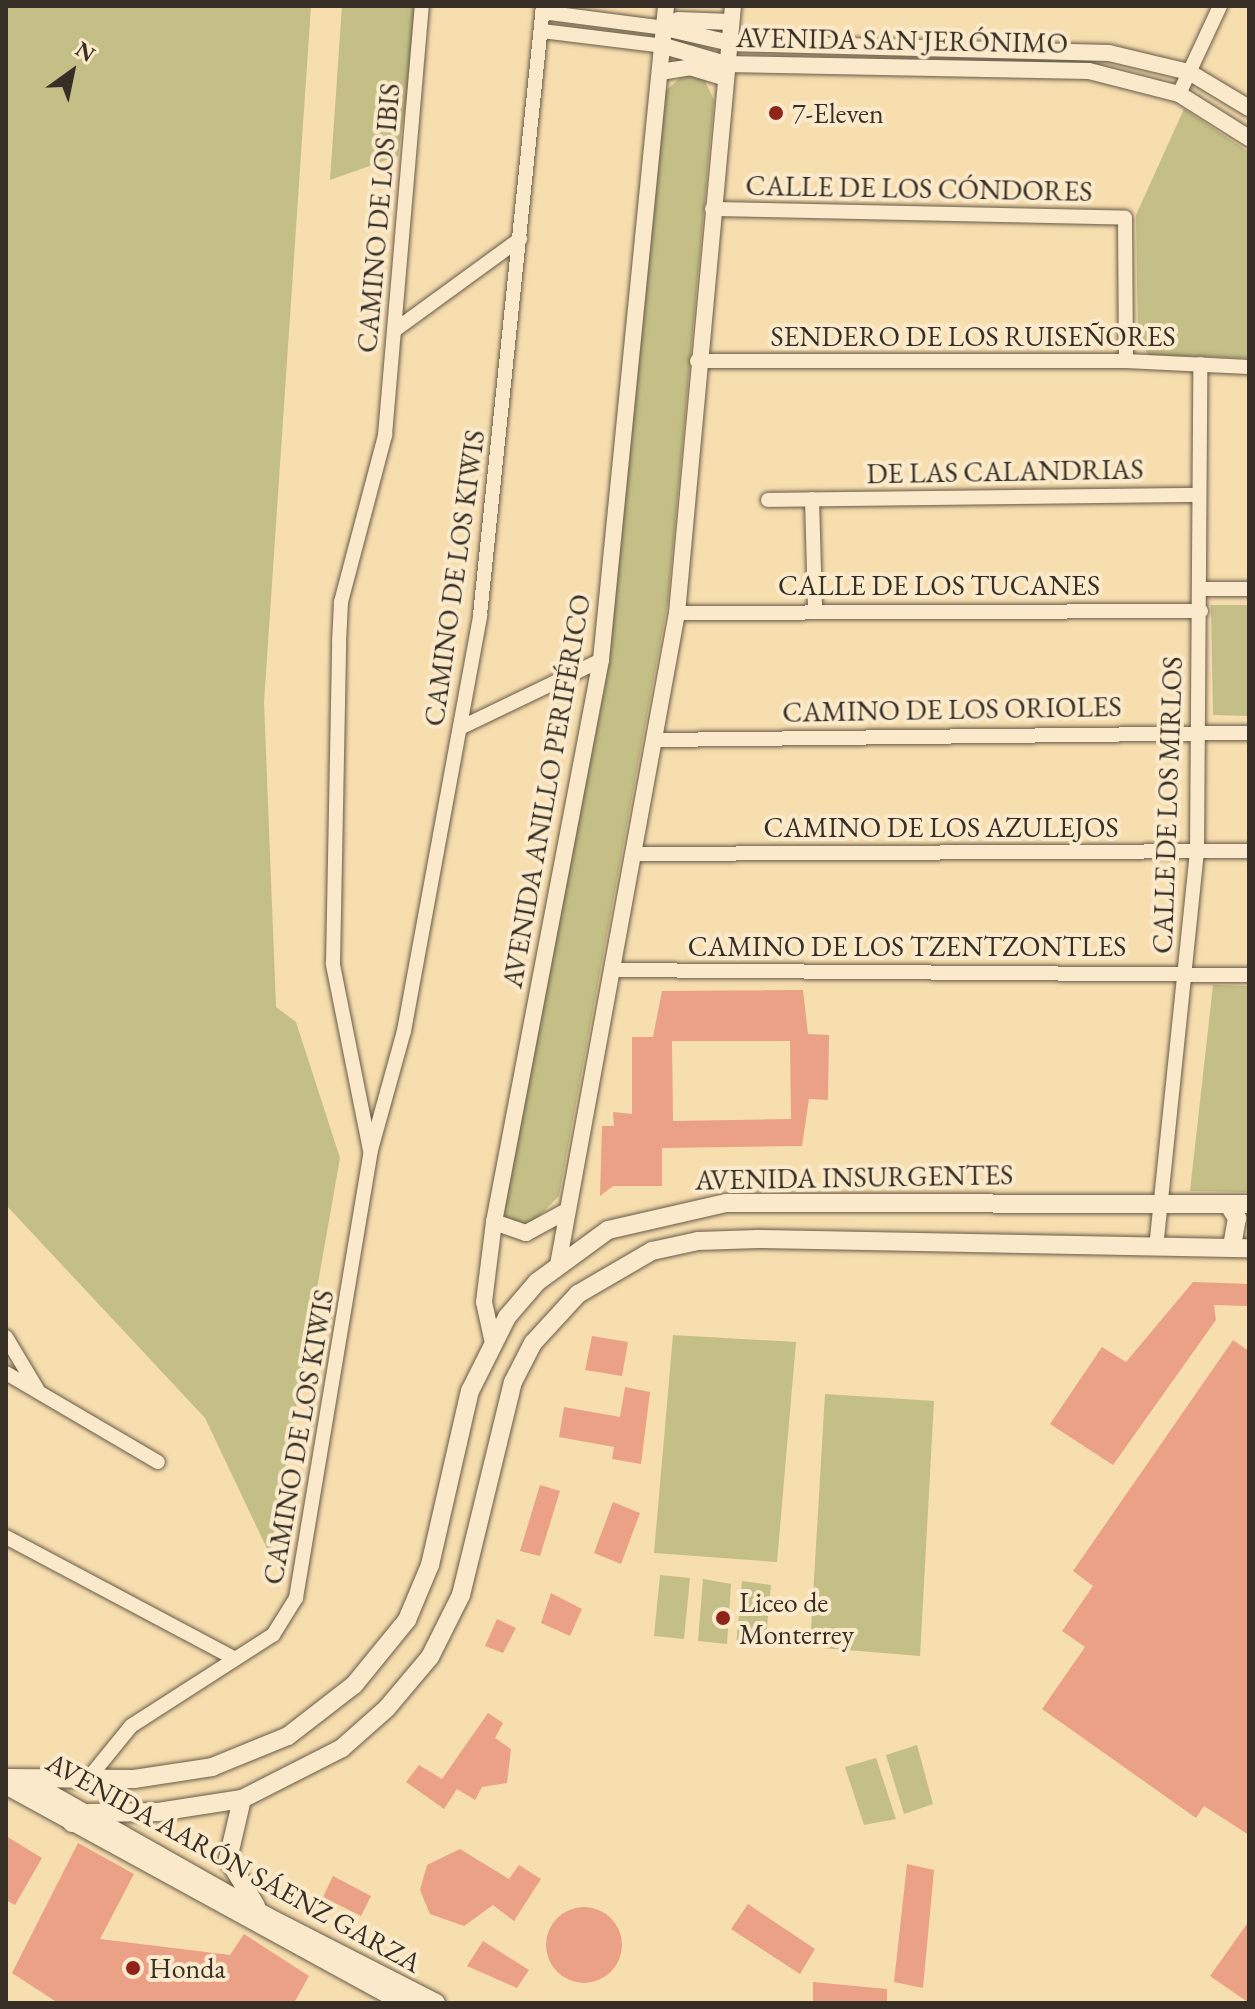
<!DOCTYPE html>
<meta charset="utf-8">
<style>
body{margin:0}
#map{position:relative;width:1255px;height:2009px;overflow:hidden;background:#f7deaf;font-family:"EB Garamond",serif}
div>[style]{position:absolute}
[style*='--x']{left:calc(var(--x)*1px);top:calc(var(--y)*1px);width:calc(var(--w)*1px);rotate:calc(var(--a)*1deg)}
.green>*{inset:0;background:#c4bf86}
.building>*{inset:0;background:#eaa185}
.round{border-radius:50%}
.roads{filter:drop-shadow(0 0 2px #675b48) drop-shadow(0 0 2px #675b48)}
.minor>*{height:14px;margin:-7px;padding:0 7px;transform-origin:7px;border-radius:7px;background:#faeacb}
.tertiary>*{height:16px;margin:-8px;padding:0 8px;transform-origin:8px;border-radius:8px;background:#faeacb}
.secondary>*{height:18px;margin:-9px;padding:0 9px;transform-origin:9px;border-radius:9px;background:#faeacb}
.dots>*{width:22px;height:22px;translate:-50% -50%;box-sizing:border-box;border:4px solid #faeacb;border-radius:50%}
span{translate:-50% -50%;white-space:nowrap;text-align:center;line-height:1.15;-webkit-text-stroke:8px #faeacb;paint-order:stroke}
.street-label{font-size:28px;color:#372f25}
.poi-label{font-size:28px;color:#372f25}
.left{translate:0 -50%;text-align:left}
.frame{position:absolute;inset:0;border:8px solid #372f25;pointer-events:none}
.north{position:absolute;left:32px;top:32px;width:80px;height:80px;-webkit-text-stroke:6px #faeacb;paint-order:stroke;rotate:33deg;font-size:22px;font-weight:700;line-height:32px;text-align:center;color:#372f25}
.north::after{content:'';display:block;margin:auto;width:28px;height:36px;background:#372f25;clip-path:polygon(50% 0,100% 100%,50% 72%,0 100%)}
</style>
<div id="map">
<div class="green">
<div style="clip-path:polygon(6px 6px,311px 6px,264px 702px,276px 1007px,296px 1022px,340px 1158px,270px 1555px,205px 1418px,6px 1205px)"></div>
<div style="clip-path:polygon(342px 6px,417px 6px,418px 19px,398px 156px,330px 180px)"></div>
<div style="clip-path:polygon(685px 74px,704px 79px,714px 100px,668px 601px,559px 1196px,529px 1226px,501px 1218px,605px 686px,664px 92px)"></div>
<div style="clip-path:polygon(1184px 109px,1249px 152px,1249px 358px,1149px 355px,1138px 341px,1136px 215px)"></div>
<div style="clip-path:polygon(1211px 605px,1249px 605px,1249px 716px,1213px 715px)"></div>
<div style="clip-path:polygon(1213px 985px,1249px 986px,1249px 1192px,1190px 1191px)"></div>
<div style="clip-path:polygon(673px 1335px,796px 1342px,777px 1562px,654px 1553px)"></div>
<div style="clip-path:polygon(825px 1394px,934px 1401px,920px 1656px,810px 1647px)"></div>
<div style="clip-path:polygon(660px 1575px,690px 1578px,684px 1639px,654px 1636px)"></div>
<div style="clip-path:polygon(703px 1579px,731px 1584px,727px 1644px,698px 1641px)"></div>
<div style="clip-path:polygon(742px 1581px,771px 1585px,765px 1648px,736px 1646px)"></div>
<div style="clip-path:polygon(917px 1745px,933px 1804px,904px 1814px,886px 1755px)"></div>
<div style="clip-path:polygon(876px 1758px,896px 1819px,864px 1825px,845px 1767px)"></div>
</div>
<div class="building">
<div style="clip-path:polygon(evenodd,803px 990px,808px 1034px,829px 1035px,828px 1100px,809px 1099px,802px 1146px,662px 1148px,662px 1186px,613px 1186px,600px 1196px,602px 1126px,614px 1126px,613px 1112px,632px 1114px,632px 1037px,653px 1037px,662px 991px,803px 990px,672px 1041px,790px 1041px,791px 1119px,673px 1121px,672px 1041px)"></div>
<div style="clip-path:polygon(1193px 1282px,1249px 1284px,1249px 1306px,1214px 1305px,1216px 1320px,1113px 1465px,1050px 1424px,1102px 1347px,1126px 1362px)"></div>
<div style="clip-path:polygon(592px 1336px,628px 1342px,622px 1376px,585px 1370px)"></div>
<div style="clip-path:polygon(1233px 1340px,1249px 1351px,1249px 1835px,1204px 1806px,1196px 1818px,1042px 1709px,1085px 1647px,1062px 1631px,1093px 1586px,1073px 1571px)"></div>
<div style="clip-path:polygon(625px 1387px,650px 1392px,641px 1464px,612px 1459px,614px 1447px,559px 1437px,564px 1407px,620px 1417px)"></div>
<div style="clip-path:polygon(540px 1485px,560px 1491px,540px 1556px,520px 1551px)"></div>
<div style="clip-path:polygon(613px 1502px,640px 1513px,621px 1564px,594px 1553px)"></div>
<div style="clip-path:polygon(551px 1593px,582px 1609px,570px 1636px,541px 1623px)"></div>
<div style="clip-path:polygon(497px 1619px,516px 1628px,503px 1653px,485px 1646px)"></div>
<div style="clip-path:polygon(488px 1713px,503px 1723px,495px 1738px,511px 1749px,507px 1783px,482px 1787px,475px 1800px,457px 1789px,444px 1809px,406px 1782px,419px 1765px,442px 1779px)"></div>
<div style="clip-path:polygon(6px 1836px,42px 1858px,15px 1905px,6px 1900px)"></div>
<div style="clip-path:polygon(78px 1843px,134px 1874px,100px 1939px,230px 1955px,244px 1934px,309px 1976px,294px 2003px,58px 2003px,12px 1973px)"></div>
<div style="clip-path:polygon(460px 1849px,509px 1879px,519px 1865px,541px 1879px,514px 1921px,493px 1905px,464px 1926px,430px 1914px,420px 1890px,427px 1865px)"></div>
<div style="clip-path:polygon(907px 1864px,934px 1870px,923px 1988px,894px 1982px)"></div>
<div style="clip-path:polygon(333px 1876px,371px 1896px,361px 1916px,323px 1897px)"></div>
<div style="clip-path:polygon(748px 1904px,815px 1949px,800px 1974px,731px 1929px)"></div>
<div class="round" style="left:546px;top:1907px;width:76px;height:76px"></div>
<div style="clip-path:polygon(1249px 1921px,1249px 2003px,1210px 1976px)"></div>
<div style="clip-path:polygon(483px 1941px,529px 1970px,517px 1988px,467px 1966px)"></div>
<div style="clip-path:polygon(813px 1982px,887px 1989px,887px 2003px,813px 2003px)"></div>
</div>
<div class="roads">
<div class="minor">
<div style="--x:542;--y:12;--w:124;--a:7.4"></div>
<div style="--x:542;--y:31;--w:123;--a:7"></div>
<div style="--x:1179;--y:94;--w:97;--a:-65"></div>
<div style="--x:712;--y:209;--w:413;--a:1.2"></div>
<div style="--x:1125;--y:218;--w:143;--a:89.6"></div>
<div style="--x:395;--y:330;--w:155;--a:-36.1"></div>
<div style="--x:697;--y:361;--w:429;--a:0"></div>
<div style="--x:1126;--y:361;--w:123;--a:2.8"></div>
<div style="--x:812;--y:499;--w:110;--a:88.4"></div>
<div style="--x:768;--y:500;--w:431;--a:-0.7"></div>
<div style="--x:1201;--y:589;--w:48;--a:0"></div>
<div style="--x:677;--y:613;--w:524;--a:-0.22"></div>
<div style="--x:460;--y:728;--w:157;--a:-25.7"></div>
<div style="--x:656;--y:740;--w:593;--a:-0.68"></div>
<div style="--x:634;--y:854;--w:615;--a:-0.28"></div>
<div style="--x:612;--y:970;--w:637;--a:0.45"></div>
<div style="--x:370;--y:1150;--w:190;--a:-101.3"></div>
<div style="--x:333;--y:964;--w:322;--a:-88.9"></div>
<div style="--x:339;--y:642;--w:40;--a:-87.1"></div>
<div style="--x:341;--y:602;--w:173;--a:-75.2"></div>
<div style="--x:385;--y:435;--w:431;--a:-85.1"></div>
<div style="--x:1156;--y:1248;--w:399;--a:-84.1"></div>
<div style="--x:1197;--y:851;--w:487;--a:-89.6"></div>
<div style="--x:6;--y:1337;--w:61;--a:59.2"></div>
<div style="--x:6;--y:1373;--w:176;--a:30.4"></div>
<div style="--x:6;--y:1537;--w:259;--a:28"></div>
<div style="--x:88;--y:1779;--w:68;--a:-50.9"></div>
<div style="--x:131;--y:1726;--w:169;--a:-32.7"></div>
<div style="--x:273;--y:1635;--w:44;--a:-58.1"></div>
<div style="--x:296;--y:1598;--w:454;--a:-80.5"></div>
<div style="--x:371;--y:1150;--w:123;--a:-74.5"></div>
<div style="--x:404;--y:1031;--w:423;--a:-79.6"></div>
<div style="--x:480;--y:615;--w:612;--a:-84.09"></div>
</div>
<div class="tertiary">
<div style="--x:678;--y:20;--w:53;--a:2.2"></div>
<div style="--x:665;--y:28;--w:67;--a:13"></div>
<div style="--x:730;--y:43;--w:379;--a:1.5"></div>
<div style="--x:1109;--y:53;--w:82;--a:13.4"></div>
<div style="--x:1189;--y:72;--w:70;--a:31"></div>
<div style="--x:664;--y:46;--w:65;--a:16.2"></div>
<div style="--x:726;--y:64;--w:363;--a:1.1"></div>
<div style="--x:1089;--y:71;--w:93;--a:14.3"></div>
<div style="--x:1179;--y:94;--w:83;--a:32.2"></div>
<div style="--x:660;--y:72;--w:30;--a:-9"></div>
<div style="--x:690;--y:67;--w:37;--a:17"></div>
<div style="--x:494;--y:1222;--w:34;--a:19"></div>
<div style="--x:526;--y:1233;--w:42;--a:-28.4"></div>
<div style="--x:558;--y:1265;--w:663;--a:-79.66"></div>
<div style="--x:677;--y:613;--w:610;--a:-84.73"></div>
<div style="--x:493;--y:1343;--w:42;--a:-102.4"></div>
<div style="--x:484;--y:1302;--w:81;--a:-82.9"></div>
<div style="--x:494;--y:1222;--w:572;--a:-79.22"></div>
<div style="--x:601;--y:660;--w:657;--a:-84.32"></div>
</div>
<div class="secondary">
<div style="--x:1228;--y:1204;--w:17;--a:57"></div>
<div style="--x:1237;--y:1218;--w:29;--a:100"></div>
<div style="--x:6;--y:1778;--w:128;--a:0.4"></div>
<div style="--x:134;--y:1779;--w:79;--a:-8.7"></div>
<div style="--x:212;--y:1767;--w:82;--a:-22.2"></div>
<div style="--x:288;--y:1736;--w:83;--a:-37.7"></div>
<div style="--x:354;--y:1685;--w:84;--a:-50.8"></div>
<div style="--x:407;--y:1620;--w:60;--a:-67.3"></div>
<div style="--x:430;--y:1565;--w:179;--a:-77.1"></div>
<div style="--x:470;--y:1391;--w:83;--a:-63.4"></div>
<div style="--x:507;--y:1317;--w:46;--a:-49.4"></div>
<div style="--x:537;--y:1282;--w:88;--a:-36.2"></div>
<div style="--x:608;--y:1230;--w:121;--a:-12.9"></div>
<div style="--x:726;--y:1203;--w:523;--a:0.11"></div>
<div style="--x:24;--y:1779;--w:278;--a:29.5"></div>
<div style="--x:266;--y:1916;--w:191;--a:27.1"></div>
<div style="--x:6;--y:1785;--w:455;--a:28.7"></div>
<div style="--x:242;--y:1799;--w:62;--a:103.1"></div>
<div style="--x:228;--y:1859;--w:55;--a:59.2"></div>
<div style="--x:72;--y:1823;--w:16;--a:-38"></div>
<div style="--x:85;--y:1813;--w:73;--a:-0.8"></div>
<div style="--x:158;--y:1812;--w:85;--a:-8.8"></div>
<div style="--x:242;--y:1799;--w:112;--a:-27"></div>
<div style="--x:342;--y:1748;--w:60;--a:-41.6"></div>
<div style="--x:387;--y:1708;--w:67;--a:-49.9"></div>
<div style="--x:430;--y:1657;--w:69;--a:-63.4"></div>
<div style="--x:461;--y:1595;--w:219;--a:-76.3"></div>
<div style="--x:513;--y:1382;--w:44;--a:-62.9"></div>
<div style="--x:533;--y:1343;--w:67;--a:-47.4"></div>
<div style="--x:578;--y:1294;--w:86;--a:-30.2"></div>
<div style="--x:652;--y:1251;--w:47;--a:-12.3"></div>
<div style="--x:698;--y:1241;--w:60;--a:-1.9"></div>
<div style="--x:758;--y:1239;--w:491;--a:1.1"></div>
</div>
</div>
<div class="dots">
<div style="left:776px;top:113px;background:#8f2418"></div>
<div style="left:723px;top:1618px;background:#8f2418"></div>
<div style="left:133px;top:1968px;background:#8f2418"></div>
</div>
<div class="street-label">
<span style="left:902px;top:40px;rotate:1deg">AVENIDA SAN JERÓNIMO</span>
<span style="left:919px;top:188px;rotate:1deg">CALLE DE LOS CÓNDORES</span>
<span style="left:378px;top:218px;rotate:-85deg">CAMINO DE LOS IBIS</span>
<span style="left:973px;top:336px">SENDERO DE LOS RUISEÑORES</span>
<span style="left:1005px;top:471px;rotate:-1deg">DE LAS CALANDRIAS</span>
<span style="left:454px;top:578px;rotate:-82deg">CAMINO DE LOS KIWIS</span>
<span style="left:939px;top:585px">CALLE DE LOS TUCANES</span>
<span style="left:952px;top:709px;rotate:-1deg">CAMINO DE LOS ORIOLES</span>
<span style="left:546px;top:791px;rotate:-80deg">AVENIDA ANILLO PERIFÉRICO</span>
<span style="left:1167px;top:805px;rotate:-88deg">CALLE DE LOS MIRLOS</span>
<span style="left:941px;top:827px">CAMINO DE LOS AZULEJOS</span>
<span style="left:907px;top:946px">CAMINO DE LOS TZENTZONTLES</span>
<span style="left:854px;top:1177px;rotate:-1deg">AVENIDA INSURGENTES</span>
<span style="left:298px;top:1437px;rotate:-80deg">CAMINO DE LOS KIWIS</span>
<span style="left:234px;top:1862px;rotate:29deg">AVENIDA AARÓN SÁENZ GARZA</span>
</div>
<div class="poi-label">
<span class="left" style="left:792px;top:113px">7-Eleven</span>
<span class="left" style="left:739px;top:1618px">Liceo de<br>Monterrey</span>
<span class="left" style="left:149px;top:1968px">Honda</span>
</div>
<div class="frame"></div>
<div class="north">N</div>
</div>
